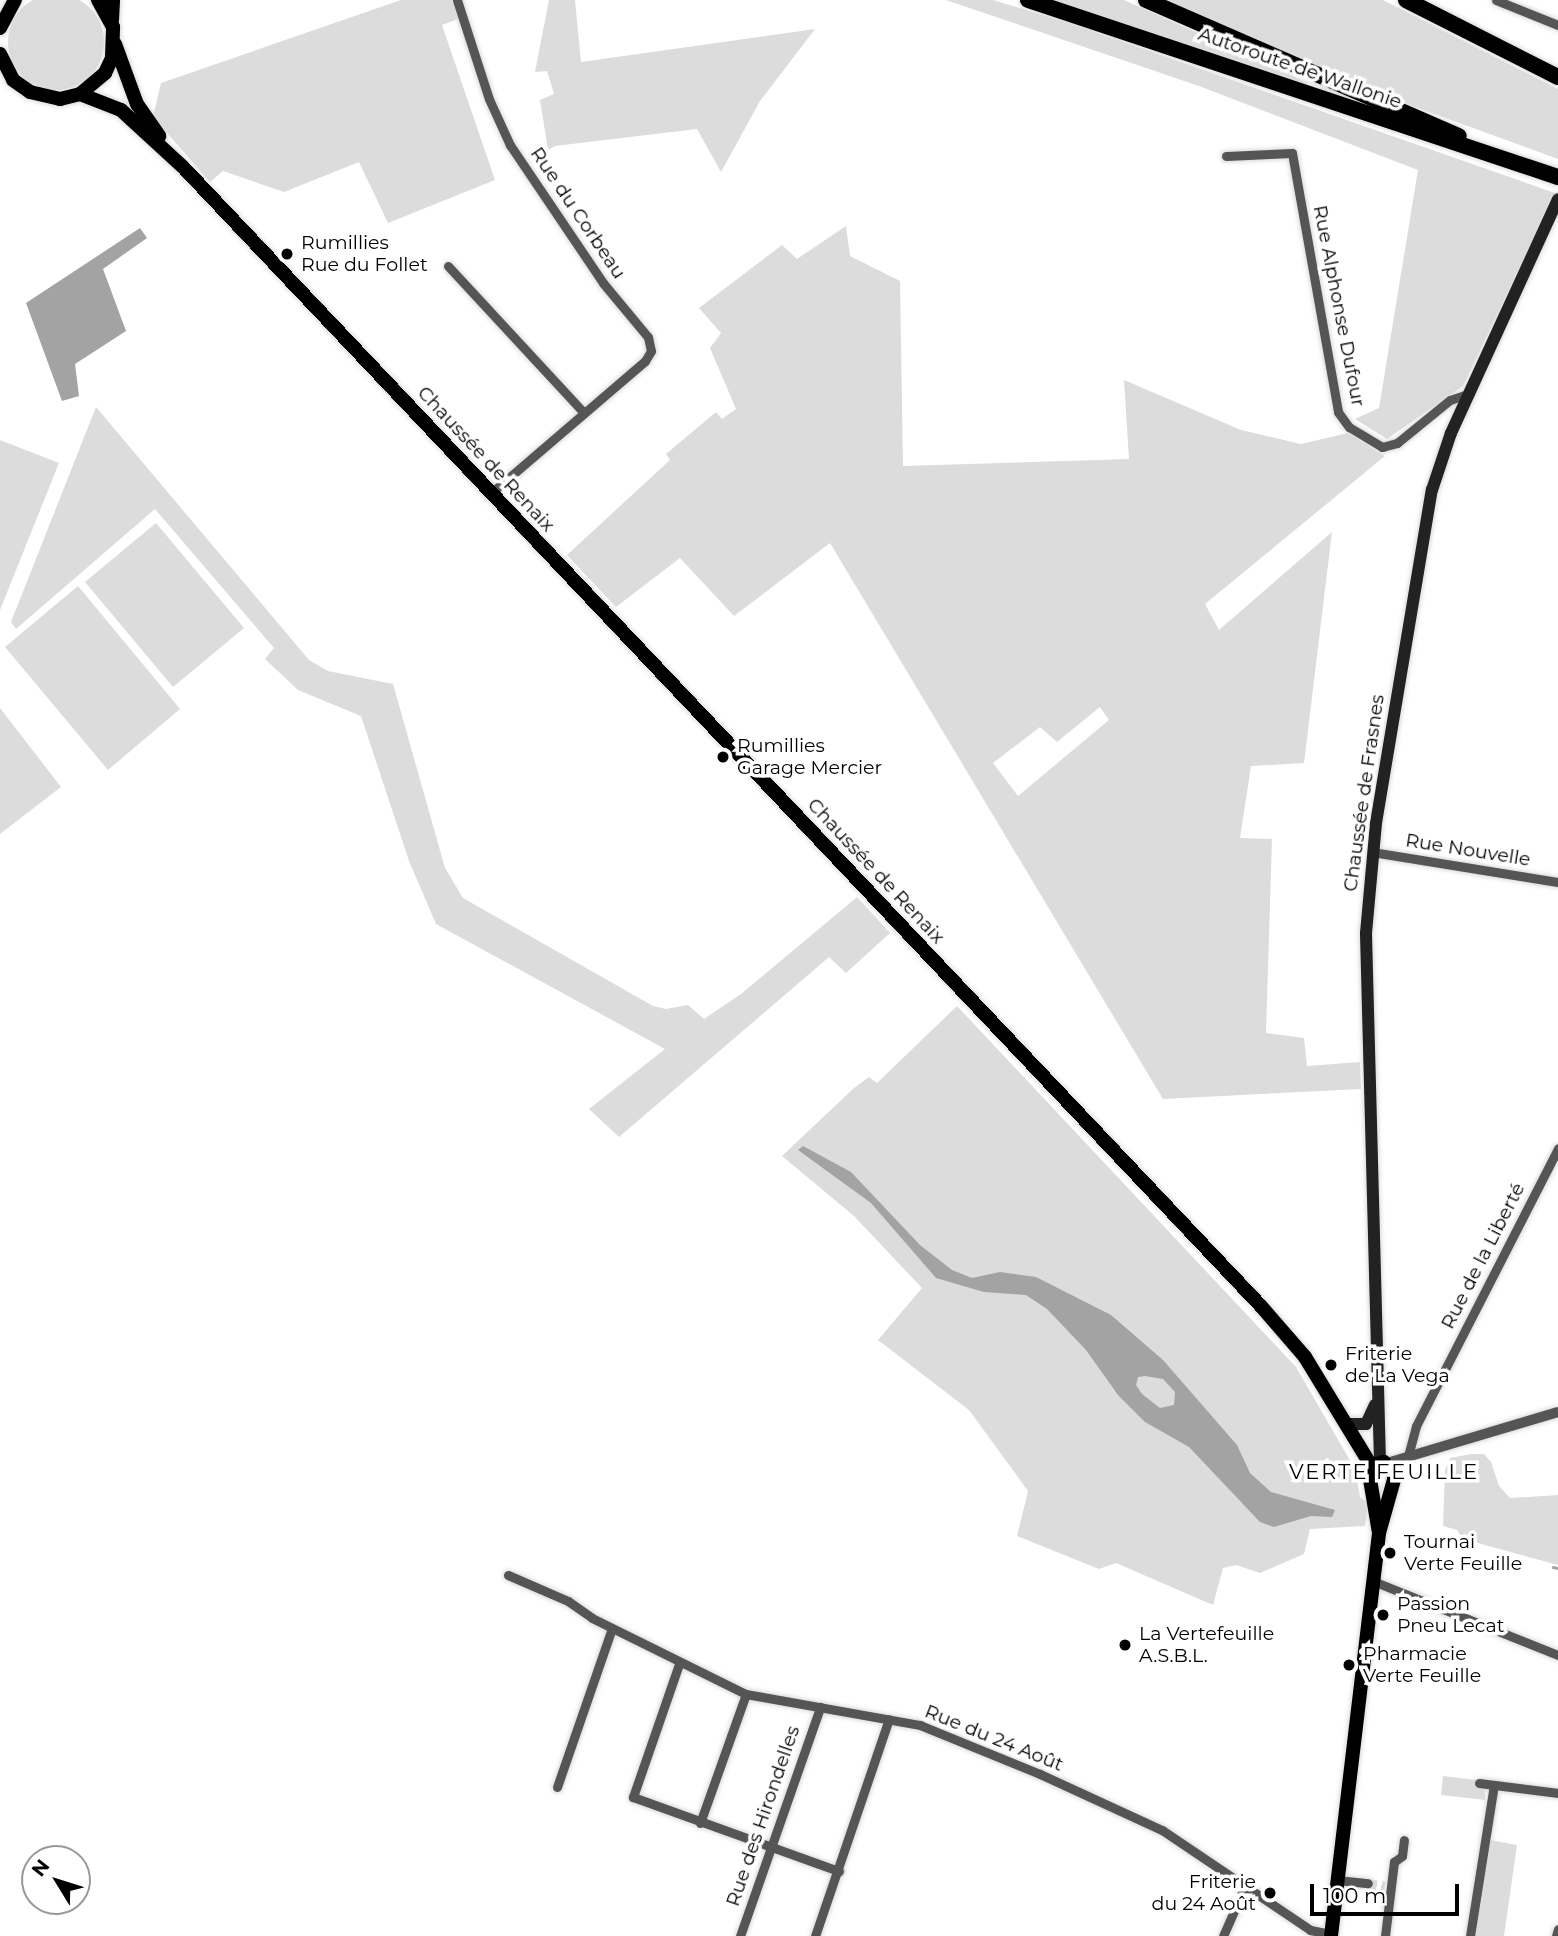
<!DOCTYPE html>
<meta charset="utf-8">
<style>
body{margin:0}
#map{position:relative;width:1558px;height:1936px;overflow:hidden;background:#fff;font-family:Montserrat,sans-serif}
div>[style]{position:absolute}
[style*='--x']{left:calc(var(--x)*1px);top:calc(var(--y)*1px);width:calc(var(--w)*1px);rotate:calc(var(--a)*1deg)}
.green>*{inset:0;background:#dcdcdc}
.round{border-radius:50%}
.water>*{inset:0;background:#a3a3a3}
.stream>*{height:2.5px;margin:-1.25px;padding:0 1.25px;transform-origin:1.25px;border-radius:1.25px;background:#a3a3a3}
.minor-tunnel>*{height:9px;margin-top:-4.5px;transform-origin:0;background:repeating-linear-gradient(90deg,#d9d9d9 0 9px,transparent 0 13.5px)}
.roads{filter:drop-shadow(0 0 2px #dbdbdb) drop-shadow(0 0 2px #dbdbdb)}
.minor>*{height:9px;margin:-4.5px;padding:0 4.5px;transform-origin:4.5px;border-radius:4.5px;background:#555}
.tertiary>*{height:10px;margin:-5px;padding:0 5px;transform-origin:5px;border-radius:5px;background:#555}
.secondary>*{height:12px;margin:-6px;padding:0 6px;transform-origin:6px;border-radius:6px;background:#222}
.primary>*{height:14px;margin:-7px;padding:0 7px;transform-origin:7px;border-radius:7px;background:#000}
.motorway>*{height:16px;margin:-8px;padding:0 8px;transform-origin:8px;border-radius:8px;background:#000}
.dots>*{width:19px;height:19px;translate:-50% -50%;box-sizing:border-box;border:4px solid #fff;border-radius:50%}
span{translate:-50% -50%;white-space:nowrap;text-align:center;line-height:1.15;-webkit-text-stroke:7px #fff;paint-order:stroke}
.street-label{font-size:19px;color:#000}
.poi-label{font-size:19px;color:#000}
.left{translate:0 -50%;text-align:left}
.right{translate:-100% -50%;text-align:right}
.neighbourhood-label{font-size:21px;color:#000;letter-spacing:2px}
.north{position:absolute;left:21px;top:1845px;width:70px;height:70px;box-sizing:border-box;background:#fff;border:2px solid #999;border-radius:50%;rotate:308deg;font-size:19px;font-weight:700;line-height:28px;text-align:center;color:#000}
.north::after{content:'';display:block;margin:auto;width:24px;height:32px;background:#000;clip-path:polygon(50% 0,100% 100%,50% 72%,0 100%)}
.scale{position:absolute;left:1310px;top:1884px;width:149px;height:32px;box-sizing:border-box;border:4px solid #000;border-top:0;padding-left:9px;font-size:21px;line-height:24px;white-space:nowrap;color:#000;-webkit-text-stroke:5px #fff;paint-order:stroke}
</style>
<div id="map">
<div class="green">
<div class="round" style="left:8px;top:-6px;width:96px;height:96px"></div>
<div style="clip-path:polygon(401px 0,457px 0,463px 17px,442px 25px,495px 180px,388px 223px,359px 162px,284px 192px,223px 171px,210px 182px,153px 117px,161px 83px)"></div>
<div style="clip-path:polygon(549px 0,575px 0,581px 62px,815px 29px,760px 101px,721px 172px,697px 129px,555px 146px,548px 150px,540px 100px,554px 94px,547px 71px,535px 72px)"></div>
<div style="clip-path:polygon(946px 0,993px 0,1075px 25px,1555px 193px,1463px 386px,1387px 439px,1355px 419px,1379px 408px,1418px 170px,1199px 86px)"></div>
<div style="clip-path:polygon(1053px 0,1124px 0,1308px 83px,1306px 85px)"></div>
<div style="clip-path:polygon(1163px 0,1383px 0,1558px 89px,1558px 159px,1341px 80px)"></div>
<div style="clip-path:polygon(evenodd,846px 226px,850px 256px,900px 281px,903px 466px,1129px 459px,1124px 380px,1241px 430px,1301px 444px,1348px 433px,1385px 456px,1205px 604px,1219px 630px,1332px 532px,1304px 763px,1251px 766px,1240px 838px,1272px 839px,1266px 1033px,1304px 1038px,1307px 1066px,1360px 1062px,1361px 1089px,1163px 1099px,830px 543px,734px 616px,680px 558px,616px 607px,567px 555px,670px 460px,666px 454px,716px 412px,722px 419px,736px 409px,710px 348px,721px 333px,699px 308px,782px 245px,797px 259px,846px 226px,1100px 707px,1109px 720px,1018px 796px,993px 763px,1040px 727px,1057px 742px,1100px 707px)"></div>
<div style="clip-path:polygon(96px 407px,309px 660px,328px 671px,393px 684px,445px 868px,463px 898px,653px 1006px,666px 1009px,688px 1005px,704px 1019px,741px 994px,857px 897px,890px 933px,846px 973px,829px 957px,619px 1137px,589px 1109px,665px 1049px,436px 924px,409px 861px,361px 716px,298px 690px,265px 659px,274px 648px,155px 509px,16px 629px,11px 622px)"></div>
<div style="clip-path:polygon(0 440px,59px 463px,0 610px)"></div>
<div style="clip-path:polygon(156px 523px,244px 628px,173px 687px,85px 582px)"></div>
<div style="clip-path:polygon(78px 586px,180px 709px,108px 770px,5px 647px)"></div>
<div style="clip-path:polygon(0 708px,61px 787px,0 834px)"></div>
<div style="clip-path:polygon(957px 1006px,1296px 1367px,1355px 1469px,1360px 1497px,1368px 1504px,1365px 1526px,1310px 1529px,1304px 1554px,1260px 1573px,1236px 1565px,1223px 1568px,1213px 1605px,1116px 1563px,1099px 1569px,1017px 1536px,1028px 1491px,969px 1410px,878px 1340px,922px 1288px,854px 1216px,782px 1156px,854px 1088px,869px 1077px,877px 1083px)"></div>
<div style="clip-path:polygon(1471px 1454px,1484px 1454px,1491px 1462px,1499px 1486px,1510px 1498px,1558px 1495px,1558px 1565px,1463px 1539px,1457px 1530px,1443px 1526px,1445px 1470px,1450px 1458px)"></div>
<div style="clip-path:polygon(1443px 1776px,1477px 1780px,1477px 1788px,1485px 1790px,1485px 1800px,1441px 1795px)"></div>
<div style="clip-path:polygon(1492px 1814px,1490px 1840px,1517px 1845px,1504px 1936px,1474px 1936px)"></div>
</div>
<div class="water">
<div style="clip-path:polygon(140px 228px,147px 238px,103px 269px,126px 331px,75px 364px,79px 396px,62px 401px,26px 303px)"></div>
<div style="clip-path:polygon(evenodd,803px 1146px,851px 1172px,920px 1245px,952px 1270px,972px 1278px,1000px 1272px,1036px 1277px,1111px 1315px,1163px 1360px,1237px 1445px,1250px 1473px,1271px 1492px,1335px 1510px,1332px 1517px,1311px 1516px,1274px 1527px,1260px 1522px,1189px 1447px,1145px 1422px,1118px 1395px,1086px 1350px,1047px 1309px,1026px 1295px,984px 1292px,936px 1278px,871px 1203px,798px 1150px,803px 1146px,1145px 1376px,1163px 1379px,1175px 1392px,1174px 1405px,1160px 1408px,1142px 1394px,1136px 1385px,1138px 1377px,1145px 1376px)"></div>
</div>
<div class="stream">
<div style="--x:1553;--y:1567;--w:5;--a:11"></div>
</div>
<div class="minor-tunnel">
<div style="--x:1368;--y:1883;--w:17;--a:10"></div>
</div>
<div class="roads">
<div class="minor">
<div style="--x:457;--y:0;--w:104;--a:72.1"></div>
<div style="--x:489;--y:99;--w:51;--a:65.5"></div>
<div style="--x:510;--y:145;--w:166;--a:56"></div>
<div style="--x:603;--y:283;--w:70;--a:50.2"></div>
<div style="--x:648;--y:337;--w:14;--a:78"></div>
<div style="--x:651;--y:351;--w:12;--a:121"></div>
<div style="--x:645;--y:361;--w:203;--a:139.4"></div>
<div style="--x:1496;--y:0;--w:67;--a:22"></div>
<div style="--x:1226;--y:156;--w:66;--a:-2.6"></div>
<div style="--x:1292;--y:153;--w:263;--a:79.9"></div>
<div style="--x:1338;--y:412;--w:19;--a:54"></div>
<div style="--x:1349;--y:427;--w:39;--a:31"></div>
<div style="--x:1382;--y:447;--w:16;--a:-15"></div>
<div style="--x:1397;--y:443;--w:68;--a:-39.1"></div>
<div style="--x:1450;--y:400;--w:21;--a:-19"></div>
<div style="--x:448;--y:266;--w:200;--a:47.2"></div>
<div style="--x:1372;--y:852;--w:188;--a:9.2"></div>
<div style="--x:1408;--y:1456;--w:31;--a:-75"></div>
<div style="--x:1416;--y:1426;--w:312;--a:-62.9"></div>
<div style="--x:508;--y:1575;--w:65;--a:23.4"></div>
<div style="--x:568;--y:1601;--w:29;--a:35"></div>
<div style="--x:592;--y:1618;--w:172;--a:26.3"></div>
<div style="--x:746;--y:1694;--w:177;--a:10.1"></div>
<div style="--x:920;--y:1725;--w:130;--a:22.2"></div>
<div style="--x:1040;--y:1774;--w:134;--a:24.7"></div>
<div style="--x:1162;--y:1830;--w:179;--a:34"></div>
<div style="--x:1310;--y:1930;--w:21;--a:11"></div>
<div style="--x:1373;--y:1581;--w:199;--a:21.8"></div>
<div style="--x:679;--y:1664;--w:141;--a:109.1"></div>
<div style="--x:633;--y:1797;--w:219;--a:19.8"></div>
<div style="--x:1479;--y:1783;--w:80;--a:7.2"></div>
<div style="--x:557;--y:1787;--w:168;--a:-70.9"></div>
<div style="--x:700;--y:1823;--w:137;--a:-70.4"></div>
<div style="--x:1337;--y:1880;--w:31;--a:6"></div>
<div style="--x:740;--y:1936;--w:243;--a:-70.7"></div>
<div style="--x:815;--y:1936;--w:229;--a:-71.2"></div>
<div style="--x:1223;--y:1936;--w:55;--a:-66.3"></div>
<div style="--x:1385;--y:1936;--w:75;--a:-83.1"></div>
<div style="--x:1394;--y:1862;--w:10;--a:-37"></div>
<div style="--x:1402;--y:1856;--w:16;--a:-83"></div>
<div style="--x:1470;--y:1936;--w:153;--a:-81"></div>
<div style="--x:1556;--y:1936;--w:7;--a:-74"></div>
</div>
<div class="tertiary">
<div style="--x:1387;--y:1463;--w:178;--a:-16.6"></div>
</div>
<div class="secondary">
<div style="--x:1347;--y:1424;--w:19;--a:0"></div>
<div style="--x:1366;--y:1424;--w:21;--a:-65"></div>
<div style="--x:1380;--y:1462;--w:529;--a:-91.52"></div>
<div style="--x:1366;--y:933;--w:110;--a:-84.8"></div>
<div style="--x:1376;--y:823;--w:338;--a:-80.5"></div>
<div style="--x:1432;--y:490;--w:60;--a:-71.6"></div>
<div style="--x:1451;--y:433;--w:257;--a:-65.4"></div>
</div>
<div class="primary">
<div style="--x:0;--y:28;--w:32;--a:-62"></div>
<div style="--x:115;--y:44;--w:64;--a:69.9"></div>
<div style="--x:137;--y:104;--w:39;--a:55"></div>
<div style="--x:0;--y:54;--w:29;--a:63"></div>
<div style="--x:13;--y:80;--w:21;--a:35"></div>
<div style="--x:30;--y:92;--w:31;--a:13"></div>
<div style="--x:60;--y:99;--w:21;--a:-14"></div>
<div style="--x:80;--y:94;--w:33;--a:-40"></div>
<div style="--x:105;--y:73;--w:17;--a:-65"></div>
<div style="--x:112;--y:58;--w:31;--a:-88"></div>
<div style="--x:113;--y:27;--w:31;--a:-119"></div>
<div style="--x:80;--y:94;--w:44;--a:21.3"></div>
<div style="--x:121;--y:110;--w:84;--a:42.6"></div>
<div style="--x:183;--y:167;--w:1567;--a:46.58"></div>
<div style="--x:1260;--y:1305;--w:69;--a:49.1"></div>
<div style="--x:1305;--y:1357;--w:129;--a:58.7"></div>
<div style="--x:1331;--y:1936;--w:406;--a:-83.2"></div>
<div style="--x:1379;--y:1533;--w:61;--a:-99.5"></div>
<div style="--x:1369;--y:1473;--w:11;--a:-52"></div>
<div style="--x:1376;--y:1464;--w:8;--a:-14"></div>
<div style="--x:1384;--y:1462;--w:18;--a:52"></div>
<div style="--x:1395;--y:1476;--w:59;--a:105.7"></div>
</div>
<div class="motorway">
<div style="--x:1028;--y:0;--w:559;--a:18.47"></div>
<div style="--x:1146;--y:0;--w:341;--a:23.5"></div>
<div style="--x:1406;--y:0;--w:170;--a:26.9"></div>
<div style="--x:111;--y:20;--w:20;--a:-87"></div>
</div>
</div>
<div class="dots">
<div style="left:287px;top:254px;background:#000"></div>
<div style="left:723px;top:757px;background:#000"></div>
<div style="left:1331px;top:1365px;background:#000"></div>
<div style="left:1390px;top:1553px;background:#000"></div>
<div style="left:1383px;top:1615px;background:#000"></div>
<div style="left:1125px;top:1645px;background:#000"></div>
<div style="left:1349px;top:1665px;background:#000"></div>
<div style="left:1270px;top:1893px;background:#000"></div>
</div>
<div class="street-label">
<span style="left:1300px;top:68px;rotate:19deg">Autoroute de Wallonie</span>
<span style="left:578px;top:213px;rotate:56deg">Rue du Corbeau</span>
<span style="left:1339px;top:306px;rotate:79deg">Rue Alphonse Dufour</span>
<span style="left:486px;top:459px;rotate:47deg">Chaussée de Renaix</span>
<span style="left:1364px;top:793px;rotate:-82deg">Chaussée de Frasnes</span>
<span style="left:1468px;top:850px;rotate:9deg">Rue Nouvelle</span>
<span style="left:876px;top:871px;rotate:47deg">Chaussée de Renaix</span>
<span style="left:1483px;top:1256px;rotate:-63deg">Rue de la Liberté</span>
<span style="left:994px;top:1738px;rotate:22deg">Rue du 24 Août</span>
<span style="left:763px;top:1816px;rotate:-71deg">Rue des Hirondelles</span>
</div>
<div class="poi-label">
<span class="left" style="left:301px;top:254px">Rumillies<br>Rue du Follet</span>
<span class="left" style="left:737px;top:757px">Rumillies<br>Garage Mercier</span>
<span class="left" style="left:1345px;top:1365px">Friterie<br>de La Vega</span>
<span class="left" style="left:1404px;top:1553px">Tournai<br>Verte Feuille</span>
<span class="left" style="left:1397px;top:1615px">Passion<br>Pneu Lecat</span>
<span class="left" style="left:1139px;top:1645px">La Vertefeuille<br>A.S.B.L.</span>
<span class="left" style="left:1363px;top:1665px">Pharmacie<br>Verte Feuille</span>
<span class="right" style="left:1256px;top:1893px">Friterie<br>du 24 Août</span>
</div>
<div class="neighbourhood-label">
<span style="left:1384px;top:1472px">VERTE FEUILLE</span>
</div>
<div class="north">N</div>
<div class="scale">100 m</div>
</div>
